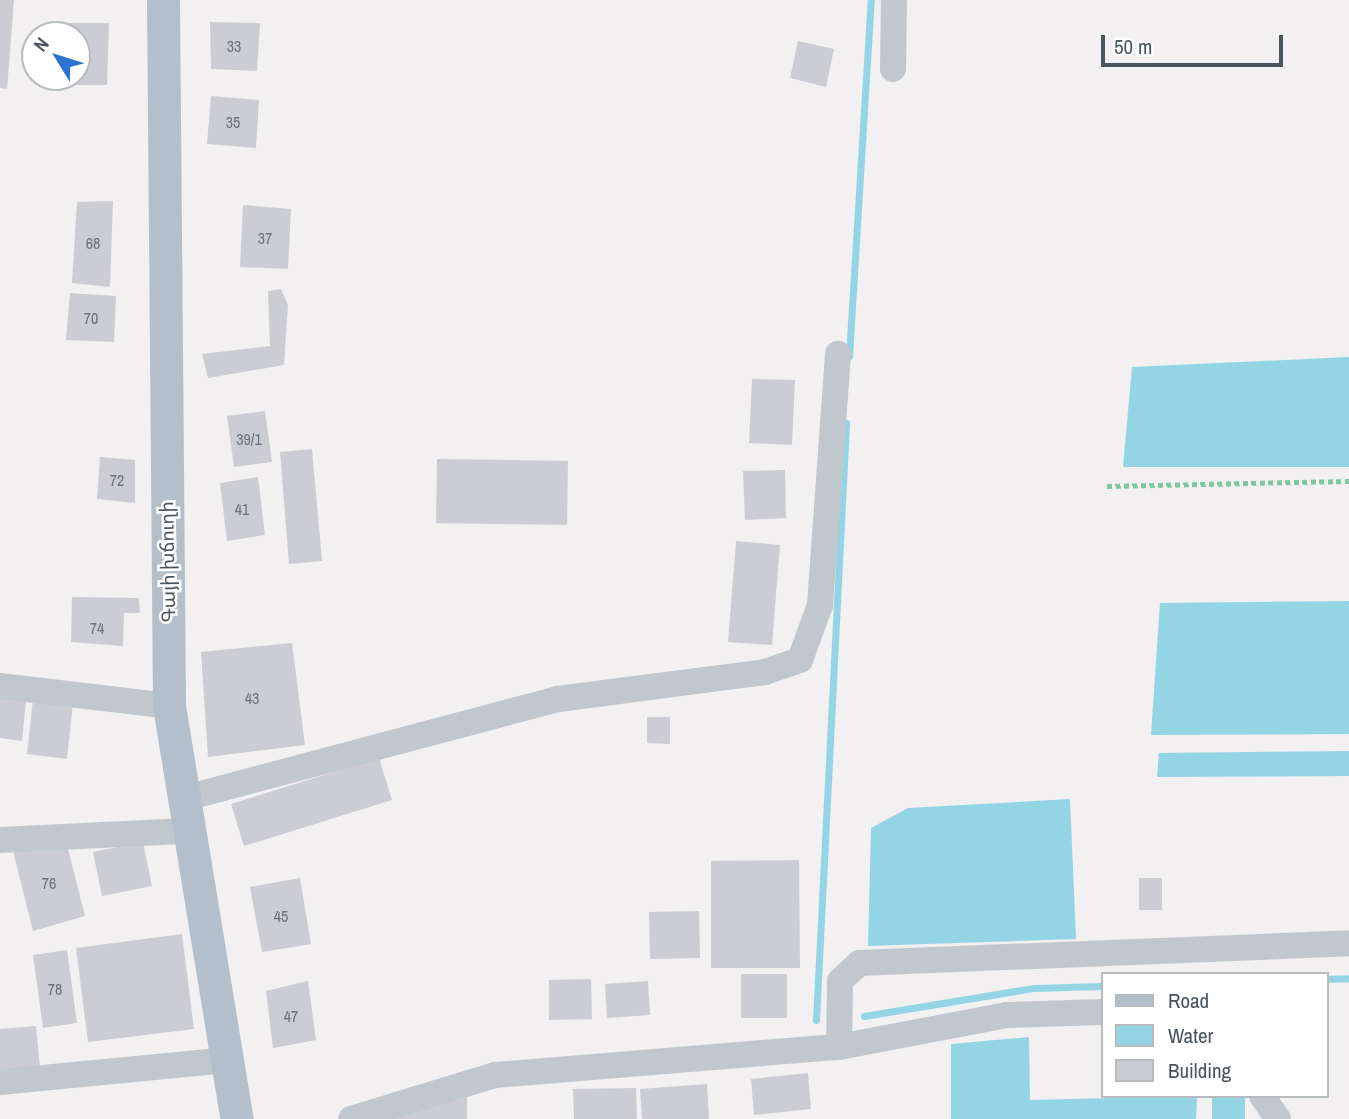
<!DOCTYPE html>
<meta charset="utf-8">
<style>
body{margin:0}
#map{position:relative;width:1349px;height:1119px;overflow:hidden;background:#f2f0f0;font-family:"Archivo Narrow","Noto Sans Armenian",sans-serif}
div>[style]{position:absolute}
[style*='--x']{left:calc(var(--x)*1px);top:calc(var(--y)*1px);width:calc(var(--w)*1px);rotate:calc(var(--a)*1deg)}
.water>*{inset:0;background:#94d5e5}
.stream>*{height:7px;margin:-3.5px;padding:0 3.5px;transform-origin:3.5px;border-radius:3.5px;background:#94d5e5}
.building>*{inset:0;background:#cbcdd2}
.path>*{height:4.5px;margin-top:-2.25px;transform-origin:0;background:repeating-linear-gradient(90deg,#7ec7a2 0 5px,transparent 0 8.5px)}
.minor>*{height:26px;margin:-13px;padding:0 13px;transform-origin:13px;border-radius:13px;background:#c0c8ce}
.major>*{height:33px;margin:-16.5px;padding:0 16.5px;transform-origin:16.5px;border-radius:16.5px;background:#b3c0cc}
span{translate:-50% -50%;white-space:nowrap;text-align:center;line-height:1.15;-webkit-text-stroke:5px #fff;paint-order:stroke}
.number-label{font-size:16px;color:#6a727a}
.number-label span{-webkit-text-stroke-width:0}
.street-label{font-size:19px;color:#4a545c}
.legend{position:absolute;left:1101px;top:972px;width:228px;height:126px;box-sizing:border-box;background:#fff;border:2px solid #b7bbbe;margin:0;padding:9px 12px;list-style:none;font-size:21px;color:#4a545c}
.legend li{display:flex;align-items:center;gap:14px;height:35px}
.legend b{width:35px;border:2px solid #b7bbbe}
.north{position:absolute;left:21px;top:21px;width:70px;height:70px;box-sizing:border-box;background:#fff;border:2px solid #b7bbbe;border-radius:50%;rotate:308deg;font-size:19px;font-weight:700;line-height:28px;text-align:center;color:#4a545c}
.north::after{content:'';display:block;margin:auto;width:24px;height:32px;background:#2a75d3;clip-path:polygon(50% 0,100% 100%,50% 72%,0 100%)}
.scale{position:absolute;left:1101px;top:35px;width:182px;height:32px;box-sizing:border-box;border:4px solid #4a545c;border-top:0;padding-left:9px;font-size:21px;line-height:24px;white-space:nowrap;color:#4a545c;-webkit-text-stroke:5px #fff;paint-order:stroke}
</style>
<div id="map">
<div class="water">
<div style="clip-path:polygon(1349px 357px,1349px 467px,1123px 467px,1132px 367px)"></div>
<div style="clip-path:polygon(1349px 601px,1349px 734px,1151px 735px,1160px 603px)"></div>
<div style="clip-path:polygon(1349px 751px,1349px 776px,1157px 777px,1159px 753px)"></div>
<div style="clip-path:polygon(1070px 799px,1076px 939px,868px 946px,871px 828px,908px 808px)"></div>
<div style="clip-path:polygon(1029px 1037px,1030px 1100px,1197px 1096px,1196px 1119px,951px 1119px,951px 1044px)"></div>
<div style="clip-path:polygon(1212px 1096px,1245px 1096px,1245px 1119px,1212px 1119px)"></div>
</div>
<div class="stream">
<div style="--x:849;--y:356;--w:357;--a:-86.5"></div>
<div style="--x:1326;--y:979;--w:23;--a:-2"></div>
<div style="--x:864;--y:1016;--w:172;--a:-9.4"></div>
<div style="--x:1034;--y:988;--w:68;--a:-1.7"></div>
<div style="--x:816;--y:1020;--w:598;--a:-87.12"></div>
</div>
<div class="building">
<div style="clip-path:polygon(0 0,14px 0,7px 89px,0 88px)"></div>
<div style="clip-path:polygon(210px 22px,260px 23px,257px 71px,211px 69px)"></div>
<div style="clip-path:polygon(68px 23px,109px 23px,107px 85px,67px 85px,67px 77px,77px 77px,77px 35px,68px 35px)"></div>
<div style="clip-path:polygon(798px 41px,834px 49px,826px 87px,790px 78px)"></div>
<div style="clip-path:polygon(211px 96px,259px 100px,256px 148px,207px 144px)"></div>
<div style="clip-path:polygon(113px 201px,110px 287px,72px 283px,77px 202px)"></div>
<div style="clip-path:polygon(243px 205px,291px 209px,288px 269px,240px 267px)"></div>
<div style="clip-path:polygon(281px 289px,288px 305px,284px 365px,208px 378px,202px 354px,270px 346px,268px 291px)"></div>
<div style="clip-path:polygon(70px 293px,116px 296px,114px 342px,66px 340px)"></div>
<div style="clip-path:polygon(752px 379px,795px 380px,792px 445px,749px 443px)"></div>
<div style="clip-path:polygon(265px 411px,272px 462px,234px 467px,227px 416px)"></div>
<div style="clip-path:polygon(312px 449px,322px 561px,289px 564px,280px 452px)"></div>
<div style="clip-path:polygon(100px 457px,135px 460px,135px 503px,97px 499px)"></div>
<div style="clip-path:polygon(437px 459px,568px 461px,567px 525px,436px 523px)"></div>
<div style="clip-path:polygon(785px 470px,786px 518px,745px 520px,743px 471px)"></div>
<div style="clip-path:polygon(258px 477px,265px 535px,227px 541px,220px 483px)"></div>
<div style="clip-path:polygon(736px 541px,780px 545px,772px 645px,728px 642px)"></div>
<div style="clip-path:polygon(72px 597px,139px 598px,140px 613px,124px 613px,123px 646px,71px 642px)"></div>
<div style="clip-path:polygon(292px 643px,305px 745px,208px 757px,201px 652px)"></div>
<div style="clip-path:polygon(0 698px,26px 701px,22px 741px,0 738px)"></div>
<div style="clip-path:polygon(33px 699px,73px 703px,67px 759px,27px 754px)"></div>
<div style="clip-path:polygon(647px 717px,670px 717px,670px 744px,647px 743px)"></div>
<div style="clip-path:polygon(379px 758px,392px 800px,244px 846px,231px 804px)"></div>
<div style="clip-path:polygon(65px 837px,85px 916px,33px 931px,13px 851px)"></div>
<div style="clip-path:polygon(143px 842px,152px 886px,102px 896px,93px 852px)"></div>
<div style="clip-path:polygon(799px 860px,800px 968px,711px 968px,711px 861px)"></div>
<div style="clip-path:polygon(300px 878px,311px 944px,262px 952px,250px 887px)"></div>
<div style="clip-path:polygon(1139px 878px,1162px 878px,1162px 910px,1139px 910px)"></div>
<div style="clip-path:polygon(699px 911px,700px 958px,650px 959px,649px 912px)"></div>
<div style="clip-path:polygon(182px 934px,194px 1029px,88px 1042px,76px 948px)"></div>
<div style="clip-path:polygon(67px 950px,77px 1023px,43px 1028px,33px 955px)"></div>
<div style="clip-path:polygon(741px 974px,787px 974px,787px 1018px,741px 1018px)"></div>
<div style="clip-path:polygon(591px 979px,592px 1019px,549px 1020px,549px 980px)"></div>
<div style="clip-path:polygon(308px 981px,316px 1040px,273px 1048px,266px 991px)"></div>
<div style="clip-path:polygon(648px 981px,650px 1015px,607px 1018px,605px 984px)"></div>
<div style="clip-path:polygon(36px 1026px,40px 1067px,0 1070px,0 1029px)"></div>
<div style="clip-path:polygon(808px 1073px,811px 1109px,754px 1115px,751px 1079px)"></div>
<div style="clip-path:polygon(707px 1084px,709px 1119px,642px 1119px,640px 1089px)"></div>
<div style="clip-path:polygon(636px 1088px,637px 1119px,574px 1119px,573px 1089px)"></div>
<div style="clip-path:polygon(467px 1097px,467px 1119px,375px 1119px,375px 1118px)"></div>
</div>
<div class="path">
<div style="--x:1107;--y:486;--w:242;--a:-1.2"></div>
</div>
<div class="minor">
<div style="--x:893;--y:69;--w:69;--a:-89.2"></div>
<div style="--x:0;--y:686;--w:170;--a:6.7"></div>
<div style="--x:182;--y:799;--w:389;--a:-14.9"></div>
<div style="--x:558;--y:699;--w:209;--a:-7.4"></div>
<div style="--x:765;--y:672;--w:37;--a:-19"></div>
<div style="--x:800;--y:660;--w:59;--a:-70"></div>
<div style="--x:820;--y:605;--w:252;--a:-85.9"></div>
<div style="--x:0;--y:840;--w:187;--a:-2.8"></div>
<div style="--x:839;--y:1047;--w:171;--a:-10.8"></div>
<div style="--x:1007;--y:1015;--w:95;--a:-1.8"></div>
<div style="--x:0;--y:1082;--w:228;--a:-5.5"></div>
<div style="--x:1262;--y:1096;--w:28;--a:55"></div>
<div style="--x:351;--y:1119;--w:151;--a:-17"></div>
<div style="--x:495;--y:1075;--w:345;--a:-4.7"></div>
<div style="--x:839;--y:1047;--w:66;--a:-89.1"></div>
<div style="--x:840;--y:981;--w:26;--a:-43"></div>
<div style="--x:859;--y:963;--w:490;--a:-2.3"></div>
</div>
<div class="major">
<div style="--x:163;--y:0;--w:706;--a:89.51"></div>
<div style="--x:169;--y:706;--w:419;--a:80.7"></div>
</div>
<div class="number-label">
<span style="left:234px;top:46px">33</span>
<span style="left:233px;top:122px">35</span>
<span style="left:265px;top:238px">37</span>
<span style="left:93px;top:243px">68</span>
<span style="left:91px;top:318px">70</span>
<span style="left:249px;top:439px">39/1</span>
<span style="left:117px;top:480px">72</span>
<span style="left:242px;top:509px">41</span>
<span style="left:97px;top:628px">74</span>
<span style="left:252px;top:698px">43</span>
<span style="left:49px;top:883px">76</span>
<span style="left:281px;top:916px">45</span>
<span style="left:55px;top:989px">78</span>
<span style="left:291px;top:1016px">47</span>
</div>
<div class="street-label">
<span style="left:168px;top:562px;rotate:-91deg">Գայի խճուղի</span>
</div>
<ul class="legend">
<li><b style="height:9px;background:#b3c0cc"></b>Road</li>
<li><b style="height:19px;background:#94d5e5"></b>Water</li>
<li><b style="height:19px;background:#cbcdd2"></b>Building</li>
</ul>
<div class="north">N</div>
<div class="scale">50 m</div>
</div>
